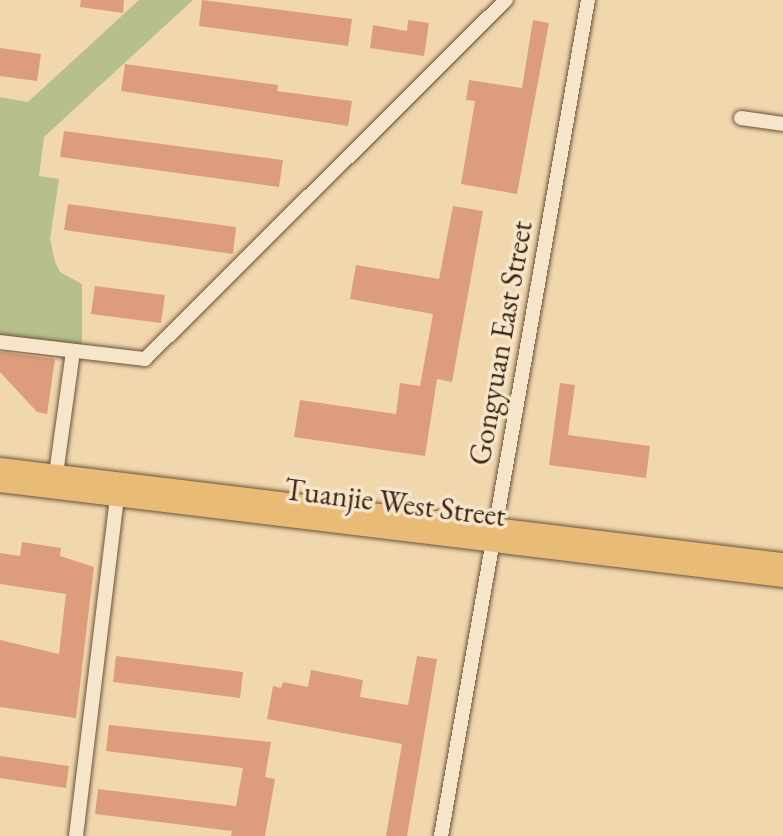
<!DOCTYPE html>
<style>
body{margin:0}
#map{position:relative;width:783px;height:836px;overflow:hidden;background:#f1d7ad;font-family:"EB Garamond",serif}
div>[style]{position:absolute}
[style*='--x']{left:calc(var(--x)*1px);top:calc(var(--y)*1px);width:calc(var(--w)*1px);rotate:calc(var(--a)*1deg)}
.green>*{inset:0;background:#b7bf8c}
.building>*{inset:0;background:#dd9d7c}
.roads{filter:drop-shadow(0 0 2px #6a523a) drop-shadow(0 0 2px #6a523a)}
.minor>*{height:14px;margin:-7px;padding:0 7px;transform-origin:7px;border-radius:7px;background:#f6e5ca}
.major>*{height:18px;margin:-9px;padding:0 9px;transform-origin:9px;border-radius:9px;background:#e8bc76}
span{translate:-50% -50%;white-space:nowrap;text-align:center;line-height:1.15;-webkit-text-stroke:7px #f6e5ca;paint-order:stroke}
.street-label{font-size:30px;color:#3d2513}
</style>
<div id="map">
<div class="green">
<div style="clip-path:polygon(139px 0,193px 0,44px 137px,39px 176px,59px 179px,50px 239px,55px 262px,60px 272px,82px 284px,82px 351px,0 339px,0 97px,28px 102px)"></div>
</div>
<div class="building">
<div style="clip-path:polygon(81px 0,124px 0,123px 13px,80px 7px)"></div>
<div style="clip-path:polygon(202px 0,352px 19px,348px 46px,199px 26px)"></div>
<div style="clip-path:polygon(408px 20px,429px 23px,424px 56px,370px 48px,373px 25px,407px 31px)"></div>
<div style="clip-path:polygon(533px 20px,549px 23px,517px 194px,461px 184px,475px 101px,466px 100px,469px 80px,522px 88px)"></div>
<div style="clip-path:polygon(0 48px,41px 54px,37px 81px,0 76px)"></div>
<div style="clip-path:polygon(125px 64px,278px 85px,277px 91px,352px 101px,348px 126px,121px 91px)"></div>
<div style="clip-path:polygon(64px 131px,283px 160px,279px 187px,60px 157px)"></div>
<div style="clip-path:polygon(68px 204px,236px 227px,233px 254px,64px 230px)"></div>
<div style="clip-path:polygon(453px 206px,483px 211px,452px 382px,437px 379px,425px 456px,294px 437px,300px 400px,396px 414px,400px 383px,420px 386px,433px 314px,350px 299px,356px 265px,439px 279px)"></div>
<div style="clip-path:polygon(95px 286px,165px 295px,161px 323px,91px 314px)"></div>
<div style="clip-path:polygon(0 352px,55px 359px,47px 414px,37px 412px,0 372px)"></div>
<div style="clip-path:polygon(560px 383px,575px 385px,568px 435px,650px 446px,646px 478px,549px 465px)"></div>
<div style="clip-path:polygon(22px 542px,61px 548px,60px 556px,94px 567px,76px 718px,0 707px,0 640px,59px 654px,66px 594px,0 584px,0 553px,20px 556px)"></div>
<div style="clip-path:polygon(116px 656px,243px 672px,240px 698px,113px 682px)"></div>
<div style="clip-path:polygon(417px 656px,437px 659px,407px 836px,386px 836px,402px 744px,267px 719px,273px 686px,281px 688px,283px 682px,308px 687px,311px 670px,363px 680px,360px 697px,408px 705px)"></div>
<div style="clip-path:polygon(109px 725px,271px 742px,265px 777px,275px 779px,265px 836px,231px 836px,232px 831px,95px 814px,98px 789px,236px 806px,243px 768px,106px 751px)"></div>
<div style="clip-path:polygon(0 756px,69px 766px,66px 788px,0 778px)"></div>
</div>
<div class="roads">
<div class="minor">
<div style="--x:741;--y:118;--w:42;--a:8.1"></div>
<div style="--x:0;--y:342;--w:146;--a:6.7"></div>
<div style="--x:145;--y:359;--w:509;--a:-44.84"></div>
<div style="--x:56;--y:474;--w:123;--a:-82.1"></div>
<div style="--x:76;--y:836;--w:341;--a:-83.1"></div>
<div style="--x:441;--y:836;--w:849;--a:-80.03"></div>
</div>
<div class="major">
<div style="--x:0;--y:467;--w:789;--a:6.92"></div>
<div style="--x:0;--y:483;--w:789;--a:6.92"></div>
</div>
</div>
<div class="street-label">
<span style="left:501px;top:343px;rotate:-80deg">Gongyuan East Street</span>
<span style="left:395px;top:503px;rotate:7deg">Tuanjie West Street</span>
</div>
</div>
